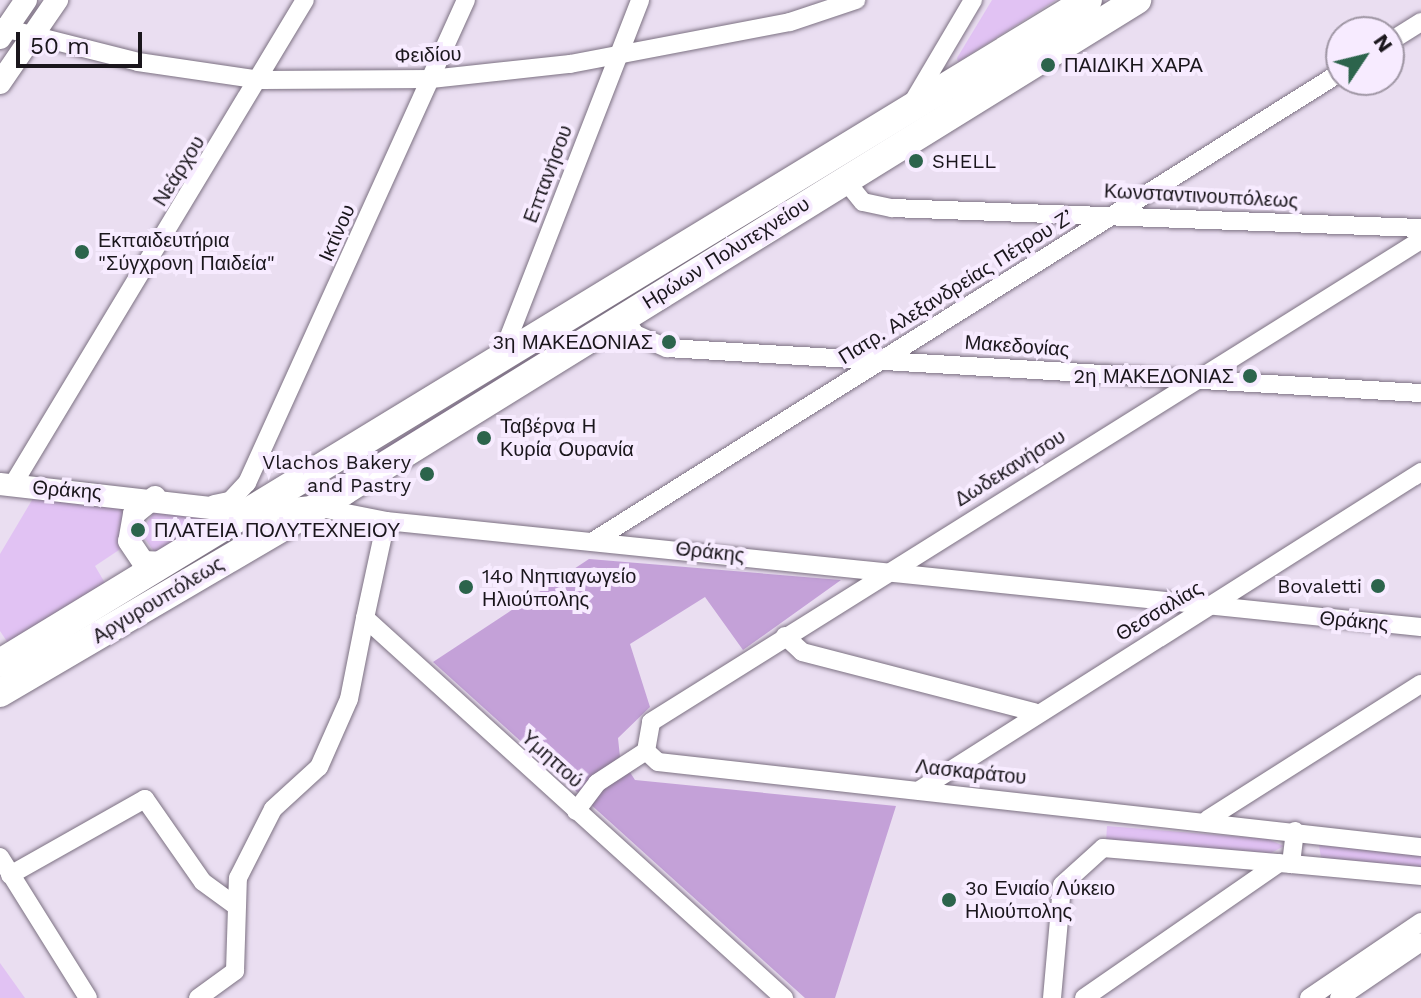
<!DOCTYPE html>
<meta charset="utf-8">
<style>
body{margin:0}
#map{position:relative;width:1421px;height:998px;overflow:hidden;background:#eadef1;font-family:"Work Sans",sans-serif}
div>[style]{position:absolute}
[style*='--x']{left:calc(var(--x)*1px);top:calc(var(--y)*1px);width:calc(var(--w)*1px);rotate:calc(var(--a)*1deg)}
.green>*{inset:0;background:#e1c2f3}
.forest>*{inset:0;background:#c4a1d8}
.roads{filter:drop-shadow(0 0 2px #7c7182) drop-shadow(0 0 2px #7c7182)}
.minor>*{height:18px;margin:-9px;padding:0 9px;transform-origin:9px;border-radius:9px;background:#fff}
.tertiary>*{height:22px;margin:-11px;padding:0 11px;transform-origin:11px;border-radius:11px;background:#fff}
.primary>*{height:28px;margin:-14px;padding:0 14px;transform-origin:14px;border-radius:14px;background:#fff}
.dots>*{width:22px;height:22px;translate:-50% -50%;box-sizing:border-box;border:4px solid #f7ebff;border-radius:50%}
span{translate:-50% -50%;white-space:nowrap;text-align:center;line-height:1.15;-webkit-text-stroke:8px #f7ebff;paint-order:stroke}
.street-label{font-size:20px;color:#1a161c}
.poi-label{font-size:20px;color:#1a161c}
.left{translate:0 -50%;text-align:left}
.right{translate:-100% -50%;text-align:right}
.north{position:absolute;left:1325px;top:16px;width:80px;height:80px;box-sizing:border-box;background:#f7ebff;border:2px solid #9f96a4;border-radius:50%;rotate:55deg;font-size:22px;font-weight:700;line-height:32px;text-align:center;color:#1a161c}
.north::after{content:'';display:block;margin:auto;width:28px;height:36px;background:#2c644c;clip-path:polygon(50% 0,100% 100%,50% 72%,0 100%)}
.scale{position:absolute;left:16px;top:32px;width:126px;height:36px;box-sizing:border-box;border:4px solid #1a161c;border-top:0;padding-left:10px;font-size:24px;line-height:28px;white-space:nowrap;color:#1a161c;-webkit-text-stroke:6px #f7ebff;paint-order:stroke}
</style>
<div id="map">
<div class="green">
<div style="clip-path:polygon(992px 0,1056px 0,958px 62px,957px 58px)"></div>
<div style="clip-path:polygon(35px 495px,123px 507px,122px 548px,95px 566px,105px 583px,8px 643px,0 631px,0 554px)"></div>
<div style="clip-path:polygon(156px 508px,207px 514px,213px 520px,155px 553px,141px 533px)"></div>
<div style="clip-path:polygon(1107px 826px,1268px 839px,1284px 846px,1271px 853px,1106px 841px)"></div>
<div style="clip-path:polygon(1319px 845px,1421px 856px,1421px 869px,1321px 858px)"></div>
<div style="clip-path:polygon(0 963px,25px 998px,0 998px)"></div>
</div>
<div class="forest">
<div style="clip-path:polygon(833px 170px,836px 175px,602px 320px,599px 314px)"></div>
<div style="clip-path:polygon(585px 323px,589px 328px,338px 483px,335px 478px)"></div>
<div style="clip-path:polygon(589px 559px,841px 580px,743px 650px,705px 597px,630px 644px,650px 707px,618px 738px,620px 757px,635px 780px,896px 806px,835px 998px,805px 998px,433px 662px)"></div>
</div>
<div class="roads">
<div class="minor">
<div style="--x:0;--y:27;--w:142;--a:14.2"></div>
<div style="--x:138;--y:62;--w:125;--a:8.3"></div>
<div style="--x:262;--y:80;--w:169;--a:-0.3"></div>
<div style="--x:431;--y:79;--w:140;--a:-6.2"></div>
<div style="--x:570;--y:64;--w:224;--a:-10.8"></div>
<div style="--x:790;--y:22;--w:70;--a:-18.4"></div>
<div style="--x:1389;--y:42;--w:38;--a:-32"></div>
<div style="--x:911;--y:105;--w:122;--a:-59.4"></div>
<div style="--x:845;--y:180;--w:28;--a:51"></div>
<div style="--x:863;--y:202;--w:30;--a:12"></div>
<div style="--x:892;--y:208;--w:529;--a:2.17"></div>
<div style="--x:624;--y:316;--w:21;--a:59"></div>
<div style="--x:635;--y:334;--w:35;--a:24"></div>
<div style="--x:667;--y:348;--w:755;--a:3.42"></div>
<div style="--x:501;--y:357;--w:383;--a:-68.7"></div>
<div style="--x:12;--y:486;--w:567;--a:-58.92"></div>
<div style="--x:214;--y:504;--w:16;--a:-11"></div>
<div style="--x:230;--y:501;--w:25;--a:-47"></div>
<div style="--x:247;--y:483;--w:530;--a:-65.61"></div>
<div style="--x:316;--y:507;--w:71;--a:11.3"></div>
<div style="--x:386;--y:521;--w:1040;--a:5.85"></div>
<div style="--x:386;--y:521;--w:99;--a:102.2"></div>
<div style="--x:365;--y:618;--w:566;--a:42.21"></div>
<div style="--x:595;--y:540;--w:881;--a:-32.1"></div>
<div style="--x:785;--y:636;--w:23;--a:43"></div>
<div style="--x:802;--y:652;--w:240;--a:14.5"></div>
<div style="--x:646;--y:751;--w:29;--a:-80"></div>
<div style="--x:651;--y:722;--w:908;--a:-32.05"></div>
<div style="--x:646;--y:751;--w:16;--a:43"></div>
<div style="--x:658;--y:762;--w:768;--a:6.36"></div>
<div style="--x:921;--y:789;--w:592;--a:-32.37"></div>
<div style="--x:576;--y:811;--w:35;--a:-53"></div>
<div style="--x:597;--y:783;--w:59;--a:-33.1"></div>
<div style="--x:1208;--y:819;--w:252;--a:-32.4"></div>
<div style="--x:1295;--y:831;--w:33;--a:97"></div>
<div style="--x:1291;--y:864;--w:131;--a:5.3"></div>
<div style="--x:0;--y:857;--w:166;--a:58"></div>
<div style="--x:10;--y:875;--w:155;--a:-29.4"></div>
<div style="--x:145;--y:799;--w:101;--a:55.1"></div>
<div style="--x:203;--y:882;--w:39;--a:36"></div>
<div style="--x:198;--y:998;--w:46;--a:-36.1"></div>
<div style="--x:235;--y:971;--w:93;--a:-88.2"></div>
<div style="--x:238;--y:878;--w:77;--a:-63.1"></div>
<div style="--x:273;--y:809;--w:62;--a:-42.4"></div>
<div style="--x:319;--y:767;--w:74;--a:-66.2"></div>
<div style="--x:349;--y:699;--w:83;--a:-78.8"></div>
<div style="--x:1052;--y:998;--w:113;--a:-84.9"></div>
<div style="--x:1062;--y:885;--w:55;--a:-42.1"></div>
<div style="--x:1103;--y:848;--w:189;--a:4.9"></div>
<div style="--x:1084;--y:998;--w:237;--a:-34.7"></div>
<div style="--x:1309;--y:998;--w:135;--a:-34.2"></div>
<div style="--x:1339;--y:998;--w:99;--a:-34.3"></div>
</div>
<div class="tertiary">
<div style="--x:0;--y:38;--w:46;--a:-55.6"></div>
<div style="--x:0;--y:83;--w:101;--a:-55.5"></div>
<div style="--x:0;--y:484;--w:257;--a:6.5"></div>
<div style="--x:255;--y:513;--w:57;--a:-6"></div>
<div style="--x:155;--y:497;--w:27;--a:141"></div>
<div style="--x:134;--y:514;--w:27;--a:100"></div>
<div style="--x:129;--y:541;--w:25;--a:56"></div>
<div style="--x:143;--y:562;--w:25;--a:2"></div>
</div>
<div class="primary">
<div style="--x:0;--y:663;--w:1274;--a:-31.36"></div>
<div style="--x:0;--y:693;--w:399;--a:-30.4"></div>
<div style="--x:344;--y:491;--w:933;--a:-31.76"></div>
</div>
</div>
<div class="dots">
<div style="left:1048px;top:65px;background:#2c644c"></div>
<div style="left:916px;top:161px;background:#2c644c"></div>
<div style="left:82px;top:252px;background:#2c644c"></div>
<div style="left:669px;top:342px;background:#2c644c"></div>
<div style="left:1250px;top:376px;background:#2c644c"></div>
<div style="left:484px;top:438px;background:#2c644c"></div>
<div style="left:427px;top:474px;background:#2c644c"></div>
<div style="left:138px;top:530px;background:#2c644c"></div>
<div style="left:1378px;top:586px;background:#2c644c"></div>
<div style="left:466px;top:587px;background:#2c644c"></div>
<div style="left:949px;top:900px;background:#2c644c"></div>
</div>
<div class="street-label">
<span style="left:428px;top:55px;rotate:-2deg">Φειδίου</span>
<span style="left:179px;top:171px;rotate:-58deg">Νεάρχου</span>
<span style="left:548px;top:174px;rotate:-69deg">Επτανήσου</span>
<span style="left:1201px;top:196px;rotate:3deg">Κωνσταντινουπόλεως</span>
<span style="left:337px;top:233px;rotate:-66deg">Ικτίνου</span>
<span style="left:726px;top:253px;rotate:-32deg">Ηρώων Πολυτεχνείου</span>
<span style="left:956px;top:287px;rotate:-32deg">Πατρ. Αλεξανδρείας Πέτρου Ζ’</span>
<span style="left:1017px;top:346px;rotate:4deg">Μακεδονίας</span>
<span style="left:1010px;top:468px;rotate:-32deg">Δωδεκανήσου</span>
<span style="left:67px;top:490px;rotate:4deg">Θράκης</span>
<span style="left:710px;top:552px;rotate:6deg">Θράκης</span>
<span style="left:158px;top:600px;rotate:-31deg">Αργυρουπόλεως</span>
<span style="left:1159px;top:611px;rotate:-31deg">Θεσσαλίας</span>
<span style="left:1354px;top:621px;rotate:5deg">Θράκης</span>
<span style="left:552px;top:759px;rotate:42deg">Υμηττού</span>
<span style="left:971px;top:772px;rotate:6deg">Λασκαράτου</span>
</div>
<div class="poi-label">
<span class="left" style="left:1064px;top:65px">ΠΑΙΔΙΚΗ ΧΑΡΑ</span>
<span class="left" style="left:932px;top:161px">SHELL</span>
<span class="left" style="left:98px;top:252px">Εκπαιδευτήρια<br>"Σύγχρονη Παιδεία"</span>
<span class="right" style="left:653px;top:342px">3η ΜΑΚΕΔΟΝΙΑΣ</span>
<span class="right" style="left:1234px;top:376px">2η ΜΑΚΕΔΟΝΙΑΣ</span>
<span class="left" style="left:500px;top:438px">Ταβέρνα Η<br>Κυρία Ουρανία</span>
<span class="right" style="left:411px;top:474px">Vlachos Bakery<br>and Pastry</span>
<span class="left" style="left:154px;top:530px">ΠΛΑΤΕΙΑ ΠΟΛΥΤΕΧΝΕΙΟΥ</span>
<span class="left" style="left:482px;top:588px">14ο Νηπιαγωγείο<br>Ηλιούπολης</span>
<span class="right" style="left:1362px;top:586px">Bovaletti</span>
<span class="left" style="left:965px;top:900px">3ο Ενιαίο Λύκειο<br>Ηλιούπολης</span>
</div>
<div class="north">N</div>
<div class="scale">50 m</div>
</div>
